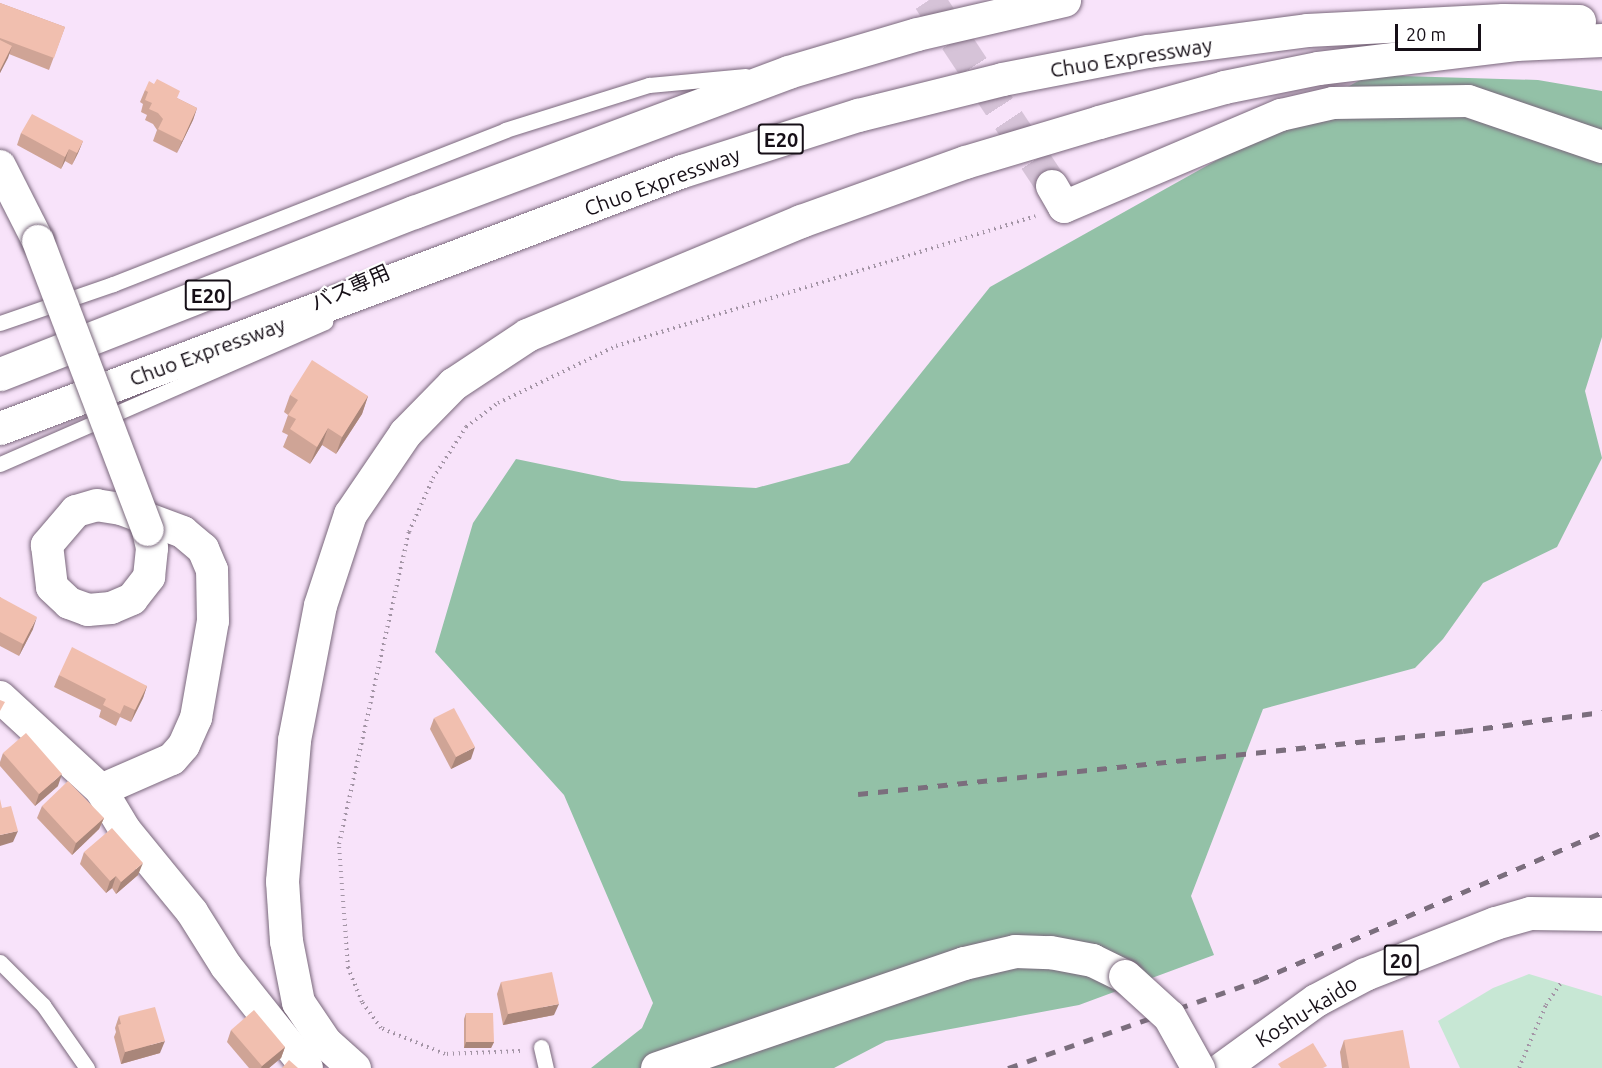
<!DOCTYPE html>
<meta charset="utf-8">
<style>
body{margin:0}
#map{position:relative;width:1602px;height:1068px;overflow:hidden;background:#f8e3fa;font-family:Ubuntu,"Noto Sans JP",sans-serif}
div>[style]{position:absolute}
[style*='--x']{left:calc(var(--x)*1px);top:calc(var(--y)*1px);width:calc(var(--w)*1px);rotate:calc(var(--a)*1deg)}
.green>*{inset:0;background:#c7e7d4}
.forest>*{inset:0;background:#93c1a7}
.street-tunnel>*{height:32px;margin-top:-16px;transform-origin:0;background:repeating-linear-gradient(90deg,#d6c3d8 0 32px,transparent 0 48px)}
.path>*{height:4px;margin-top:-2px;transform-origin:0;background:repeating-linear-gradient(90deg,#a495a6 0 1.5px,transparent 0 6px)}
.roads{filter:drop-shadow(0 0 2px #7a687c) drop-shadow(0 0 2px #7a687c)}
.lane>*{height:15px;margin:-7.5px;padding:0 7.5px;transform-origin:7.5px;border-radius:7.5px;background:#fff}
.street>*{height:32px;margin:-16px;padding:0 16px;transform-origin:16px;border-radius:16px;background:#fff}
.highway>*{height:33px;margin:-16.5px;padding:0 16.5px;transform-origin:16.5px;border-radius:16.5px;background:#fff}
.rail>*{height:4.5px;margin-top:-2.25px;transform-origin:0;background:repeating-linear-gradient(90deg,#7b6e7d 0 10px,transparent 0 20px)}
.bridges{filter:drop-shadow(0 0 2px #7a687c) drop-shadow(0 0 2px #7a687c)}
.street-bridge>*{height:32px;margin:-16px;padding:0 16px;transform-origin:16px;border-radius:16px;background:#fff}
.highway-bridge>*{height:33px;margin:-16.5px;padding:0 16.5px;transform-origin:16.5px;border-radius:16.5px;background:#fff}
.wall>*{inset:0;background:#cfa496}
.shaded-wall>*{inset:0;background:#a9867a}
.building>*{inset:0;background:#f1bfaf}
span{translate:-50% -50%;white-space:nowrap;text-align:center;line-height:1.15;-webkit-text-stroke:4.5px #fff;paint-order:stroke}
.shield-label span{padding:2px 4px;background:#fff;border:2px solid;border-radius:4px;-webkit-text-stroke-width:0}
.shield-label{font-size:20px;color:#160f17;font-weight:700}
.street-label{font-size:21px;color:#160f17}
.scale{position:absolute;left:1395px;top:24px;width:86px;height:27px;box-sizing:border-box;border:3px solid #160f17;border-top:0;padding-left:8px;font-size:18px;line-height:21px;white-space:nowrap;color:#160f17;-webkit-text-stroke:4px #fff;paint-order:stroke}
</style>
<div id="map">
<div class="green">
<div style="clip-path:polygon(1529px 974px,1602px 996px,1602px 1068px,1460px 1068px,1438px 1021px,1493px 988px)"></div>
</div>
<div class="forest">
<div style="clip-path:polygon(1369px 75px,1538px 80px,1602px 91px,1602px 337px,1585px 391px,1602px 458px,1557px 547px,1483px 583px,1443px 639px,1415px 668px,1263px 709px,1191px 896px,1214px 955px,1079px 1005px,886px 1041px,834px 1068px,591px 1068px,642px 1028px,653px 1003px,564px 795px,435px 652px,473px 523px,516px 459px,622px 481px,756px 488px,849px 463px,990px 287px)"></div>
</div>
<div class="street-tunnel">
<div style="--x:929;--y:0;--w:223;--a:56.5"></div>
</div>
<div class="path">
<div style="--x:520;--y:1051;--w:75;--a:177.7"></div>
<div style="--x:445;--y:1054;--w:69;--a:-157.9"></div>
<div style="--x:381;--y:1028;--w:32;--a:-126"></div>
<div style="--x:362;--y:1002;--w:37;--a:-112"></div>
<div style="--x:348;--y:968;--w:124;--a:-94.2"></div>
<div style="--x:339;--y:844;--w:320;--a:-77.4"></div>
<div style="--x:409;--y:532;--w:59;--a:-66"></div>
<div style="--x:433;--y:478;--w:61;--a:-57.1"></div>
<div style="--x:466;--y:427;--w:40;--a:-37"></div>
<div style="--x:498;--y:403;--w:131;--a:-25.8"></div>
<div style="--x:616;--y:346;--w:439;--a:-17.2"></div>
<div style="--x:1519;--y:1068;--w:69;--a:-66.8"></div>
<div style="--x:1546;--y:1005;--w:27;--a:-56"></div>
</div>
<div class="roads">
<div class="lane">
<div style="--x:0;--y:323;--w:120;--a:-19"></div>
<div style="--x:113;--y:284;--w:421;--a:-21.4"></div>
<div style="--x:505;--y:130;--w:151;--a:-17.4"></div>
<div style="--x:649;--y:85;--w:97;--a:-5.3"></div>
<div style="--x:0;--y:464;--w:355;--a:-23.6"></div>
<div style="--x:0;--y:962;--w:61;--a:45"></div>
<div style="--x:43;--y:1005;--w:77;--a:55.1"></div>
<div style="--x:541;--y:1047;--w:22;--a:77"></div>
</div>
<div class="street">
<div style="--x:0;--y:166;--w:84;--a:63.1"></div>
<div style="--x:1052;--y:186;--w:24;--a:60"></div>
<div style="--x:1064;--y:207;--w:236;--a:-23"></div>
<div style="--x:1281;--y:115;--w:53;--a:-13"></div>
<div style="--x:1333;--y:103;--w:135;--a:-0.8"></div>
<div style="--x:1468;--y:101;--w:142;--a:18.9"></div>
<div style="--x:0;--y:697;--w:137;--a:42.6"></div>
<div style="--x:101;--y:790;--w:47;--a:59"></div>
<div style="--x:125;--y:830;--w:106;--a:50.7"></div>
<div style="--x:192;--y:912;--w:64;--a:57.8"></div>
<div style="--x:226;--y:966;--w:130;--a:51.5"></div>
<div style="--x:101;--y:790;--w:77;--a:-23.6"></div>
<div style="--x:172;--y:759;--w:18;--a:-49"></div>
<div style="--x:184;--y:745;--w:30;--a:-66"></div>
<div style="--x:196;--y:718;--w:98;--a:-80.1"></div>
<div style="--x:213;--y:621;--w:51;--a:-91.1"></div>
<div style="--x:212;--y:570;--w:23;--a:-113"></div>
<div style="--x:203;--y:549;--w:26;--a:-140"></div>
<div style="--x:183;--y:532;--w:66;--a:-159.6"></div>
<div style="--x:121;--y:509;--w:24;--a:-171"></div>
<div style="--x:97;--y:505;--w:22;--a:164"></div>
<div style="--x:76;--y:511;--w:45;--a:130.5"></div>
<div style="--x:47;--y:545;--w:42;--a:83.2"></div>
<div style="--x:52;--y:587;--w:23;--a:43"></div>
<div style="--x:69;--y:603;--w:20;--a:20"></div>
<div style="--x:88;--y:610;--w:23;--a:-5"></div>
<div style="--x:111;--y:608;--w:23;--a:-23"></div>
<div style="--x:132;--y:599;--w:28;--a:-52"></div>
<div style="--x:149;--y:577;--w:29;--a:-84"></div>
<div style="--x:152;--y:548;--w:18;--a:-103"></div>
</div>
<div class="highway">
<div style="--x:0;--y:374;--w:445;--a:-21.4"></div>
<div style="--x:414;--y:212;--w:399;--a:-20.5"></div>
<div style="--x:788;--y:72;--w:134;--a:-16.4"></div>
<div style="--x:917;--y:34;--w:151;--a:-13"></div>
<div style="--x:0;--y:428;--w:729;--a:-20.65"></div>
<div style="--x:682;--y:171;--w:185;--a:-17.7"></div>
<div style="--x:858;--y:115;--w:148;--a:-14"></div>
<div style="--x:1002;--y:79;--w:149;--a:-10.9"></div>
<div style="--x:1148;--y:51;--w:160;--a:-7.5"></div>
<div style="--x:1307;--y:30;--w:196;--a:-2.9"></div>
<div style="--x:1503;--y:20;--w:76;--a:0.8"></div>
<div style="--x:354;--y:1068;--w:39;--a:-138"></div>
<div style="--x:325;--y:1042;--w:48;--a:-124"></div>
<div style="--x:298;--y:1002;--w:62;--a:-101.1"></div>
<div style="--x:286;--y:941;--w:60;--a:-93.8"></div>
<div style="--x:282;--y:881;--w:142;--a:-85.1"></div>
<div style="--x:294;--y:740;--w:137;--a:-79.1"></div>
<div style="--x:320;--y:605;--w:96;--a:-71.8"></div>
<div style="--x:350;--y:514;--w:98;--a:-55.8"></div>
<div style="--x:405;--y:433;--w:69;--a:-45.6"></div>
<div style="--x:453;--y:384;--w:89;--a:-33.5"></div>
<div style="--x:527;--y:335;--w:297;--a:-22.6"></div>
<div style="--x:801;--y:221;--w:174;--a:-19.8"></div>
<div style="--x:965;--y:162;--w:140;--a:-16.6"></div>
<div style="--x:1099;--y:122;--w:130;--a:-15.6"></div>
<div style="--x:1224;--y:87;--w:96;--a:-11.4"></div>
<div style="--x:1318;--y:68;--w:199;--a:-6.9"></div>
<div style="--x:1516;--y:44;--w:86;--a:-2.7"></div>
<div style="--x:657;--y:1068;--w:324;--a:-18.9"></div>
<div style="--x:964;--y:963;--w:52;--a:-13.2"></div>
<div style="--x:1015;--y:951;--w:35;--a:2"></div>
<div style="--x:1050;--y:952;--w:43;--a:10.8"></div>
<div style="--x:1092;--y:960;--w:37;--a:26"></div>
<div style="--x:1222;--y:1068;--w:116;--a:-35.9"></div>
<div style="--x:1316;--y:1000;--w:55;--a:-28"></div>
<div style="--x:1365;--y:974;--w:140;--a:-21.4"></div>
<div style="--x:1495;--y:923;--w:36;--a:-16"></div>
<div style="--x:1530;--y:913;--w:72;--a:0.8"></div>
</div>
</div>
<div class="rail">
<div style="--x:858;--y:794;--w:608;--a:-5.94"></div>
<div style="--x:1463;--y:731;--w:140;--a:-7.8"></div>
<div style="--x:1008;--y:1068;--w:266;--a:-19.3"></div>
<div style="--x:1259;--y:980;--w:374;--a:-23.3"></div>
</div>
<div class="bridges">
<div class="street-bridge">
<div style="--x:38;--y:241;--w:309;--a:69.2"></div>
</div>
<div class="highway-bridge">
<div style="--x:1125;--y:976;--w:59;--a:42.3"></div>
<div style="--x:1169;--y:1016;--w:60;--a:60.9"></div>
</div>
</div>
<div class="wall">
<div style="clip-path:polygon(0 3px,65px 27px,49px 70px,9px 54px,0 73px)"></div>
<div style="clip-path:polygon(145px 90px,177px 98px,197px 108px,193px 120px,177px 153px,153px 141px,157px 130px,153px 124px,145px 120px,147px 115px,141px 112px,143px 104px,140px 102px)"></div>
<div style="clip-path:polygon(21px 133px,83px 141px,78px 153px,72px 165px,65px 161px,61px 169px,17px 145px)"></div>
<div style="clip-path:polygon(290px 395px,368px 396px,362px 414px,336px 454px,322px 445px,310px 464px,283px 447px,288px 435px,282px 432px,288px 415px,284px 412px)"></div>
<div style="clip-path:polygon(0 597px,33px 629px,19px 656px,0 646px)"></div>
<div style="clip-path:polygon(59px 675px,147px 686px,143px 698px,131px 722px,120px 717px,116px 726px,99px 717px,101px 710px,54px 687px)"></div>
<div style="clip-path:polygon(434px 718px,471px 759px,451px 769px,430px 729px)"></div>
<div style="clip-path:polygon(3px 753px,58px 786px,35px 806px,0 766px,0 762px)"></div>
<div style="clip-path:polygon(42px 806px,104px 818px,99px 829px,72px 855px,37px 818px)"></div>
<div style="clip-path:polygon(84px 852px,138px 875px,116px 894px,112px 888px,106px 893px,80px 864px)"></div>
<div style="clip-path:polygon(501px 982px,554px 1015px,503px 1025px,497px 994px)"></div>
<div style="clip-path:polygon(466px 1013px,494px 1042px,491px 1048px,464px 1048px,464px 1019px)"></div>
<div style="clip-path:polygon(119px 1016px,160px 1053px,121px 1064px,114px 1037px,116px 1032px,115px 1028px)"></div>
<div style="clip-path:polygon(231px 1030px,285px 1047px,281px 1058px,269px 1068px,249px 1068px,227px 1042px)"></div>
<div style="clip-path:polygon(1344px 1040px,1410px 1068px,1342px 1068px,1340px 1052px)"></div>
</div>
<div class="shaded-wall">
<div style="clip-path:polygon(12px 46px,8px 58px,0 73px,0 70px)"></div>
<div style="clip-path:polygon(197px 108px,193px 120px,177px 153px,182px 141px)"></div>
<div style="clip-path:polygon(83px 141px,78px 153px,72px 165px,77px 153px)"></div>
<div style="clip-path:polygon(69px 149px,65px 161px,61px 169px,65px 157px)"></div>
<div style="clip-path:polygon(368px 396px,362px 414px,336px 454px,342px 437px)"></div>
<div style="clip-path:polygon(328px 428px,322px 445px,310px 464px,317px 447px)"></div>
<div style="clip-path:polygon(37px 617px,33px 629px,19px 656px,23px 644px)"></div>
<div style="clip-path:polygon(147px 686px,143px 698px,131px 722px,135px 710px)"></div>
<div style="clip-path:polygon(475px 747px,471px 759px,451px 769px,456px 757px)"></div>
<div style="clip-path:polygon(62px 774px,58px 786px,35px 806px,39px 794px)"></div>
<div style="clip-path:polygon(104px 818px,99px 829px,72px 855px,76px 843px)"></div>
<div style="clip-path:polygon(18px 831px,13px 842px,0 846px,0 835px)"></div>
<div style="clip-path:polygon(143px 863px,138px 875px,116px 894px,121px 882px)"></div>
<div style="clip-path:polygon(116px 876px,112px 888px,106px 893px,110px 881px)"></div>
<div style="clip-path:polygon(559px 1004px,554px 1015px,503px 1025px,508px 1014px)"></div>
<div style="clip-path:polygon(165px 1041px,160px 1053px,121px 1064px,125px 1052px)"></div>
<div style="clip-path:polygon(466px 1042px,494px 1042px,491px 1048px,464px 1048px)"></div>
<div style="clip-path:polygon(285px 1047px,281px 1058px,269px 1068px,261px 1068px,262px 1066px)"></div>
</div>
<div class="building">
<div style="clip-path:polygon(0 3px,65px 27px,54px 58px,0 38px)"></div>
<div style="clip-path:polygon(0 40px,12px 46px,0 70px)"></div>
<div style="clip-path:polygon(157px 79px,180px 91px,177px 98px,197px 108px,182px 141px,158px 129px,163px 119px,158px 113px,149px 109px,152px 103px,145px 100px,148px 92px,145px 90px,149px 81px,154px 84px)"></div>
<div style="clip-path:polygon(32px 114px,83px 141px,77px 153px,69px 149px,65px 157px,21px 133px)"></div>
<div style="clip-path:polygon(312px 360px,368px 396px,342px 437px,328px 428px,317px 447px,290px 429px,296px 419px,288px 415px,298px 400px,290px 395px)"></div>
<div style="clip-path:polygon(0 597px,37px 617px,23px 644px,0 632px)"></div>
<div style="clip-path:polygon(72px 647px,147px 686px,135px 710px,124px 705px,120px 714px,103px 705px,106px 699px,59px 675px)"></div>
<div style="clip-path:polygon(0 700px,5px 702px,0 711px)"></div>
<div style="clip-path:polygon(454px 708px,475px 747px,456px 757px,434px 718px)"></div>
<div style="clip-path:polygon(26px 733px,62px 774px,39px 794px,3px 753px)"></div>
<div style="clip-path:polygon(68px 781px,104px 818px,76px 843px,42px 806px)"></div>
<div style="clip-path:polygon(0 799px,2px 808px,11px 806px,18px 831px,0 835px)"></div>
<div style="clip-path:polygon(112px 828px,143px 863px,121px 882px,116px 876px,110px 881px,84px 852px)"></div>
<div style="clip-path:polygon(552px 972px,559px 1004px,508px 1014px,501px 982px)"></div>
<div style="clip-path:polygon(155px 1007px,165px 1041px,125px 1052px,118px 1025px,121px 1024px,119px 1016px)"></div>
<div style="clip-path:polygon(254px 1010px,285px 1047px,262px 1066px,231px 1030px)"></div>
<div style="clip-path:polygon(466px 1013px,493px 1013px,494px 1042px,466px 1042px)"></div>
<div style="clip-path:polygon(1403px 1030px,1410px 1068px,1349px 1068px,1344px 1040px)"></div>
<div style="clip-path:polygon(1313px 1043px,1327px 1066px,1323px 1068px,1281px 1068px,1278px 1064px)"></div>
<div style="clip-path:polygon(289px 1060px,298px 1068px,282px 1068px)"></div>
</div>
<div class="shield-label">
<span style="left:781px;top:139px">E20</span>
<span style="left:208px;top:295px">E20</span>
<span style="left:1401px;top:960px">20</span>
</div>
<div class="street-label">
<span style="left:1131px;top:57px;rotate:-9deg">Chuo Expressway</span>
<span style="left:662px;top:181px;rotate:-20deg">Chuo Expressway</span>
<span style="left:350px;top:287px;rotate:-24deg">バス専用</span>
<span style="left:207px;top:351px;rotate:-20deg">Chuo Expressway</span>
<span style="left:1306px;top:1011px;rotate:-32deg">Koshu-kaido</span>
</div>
<div class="scale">20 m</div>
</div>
